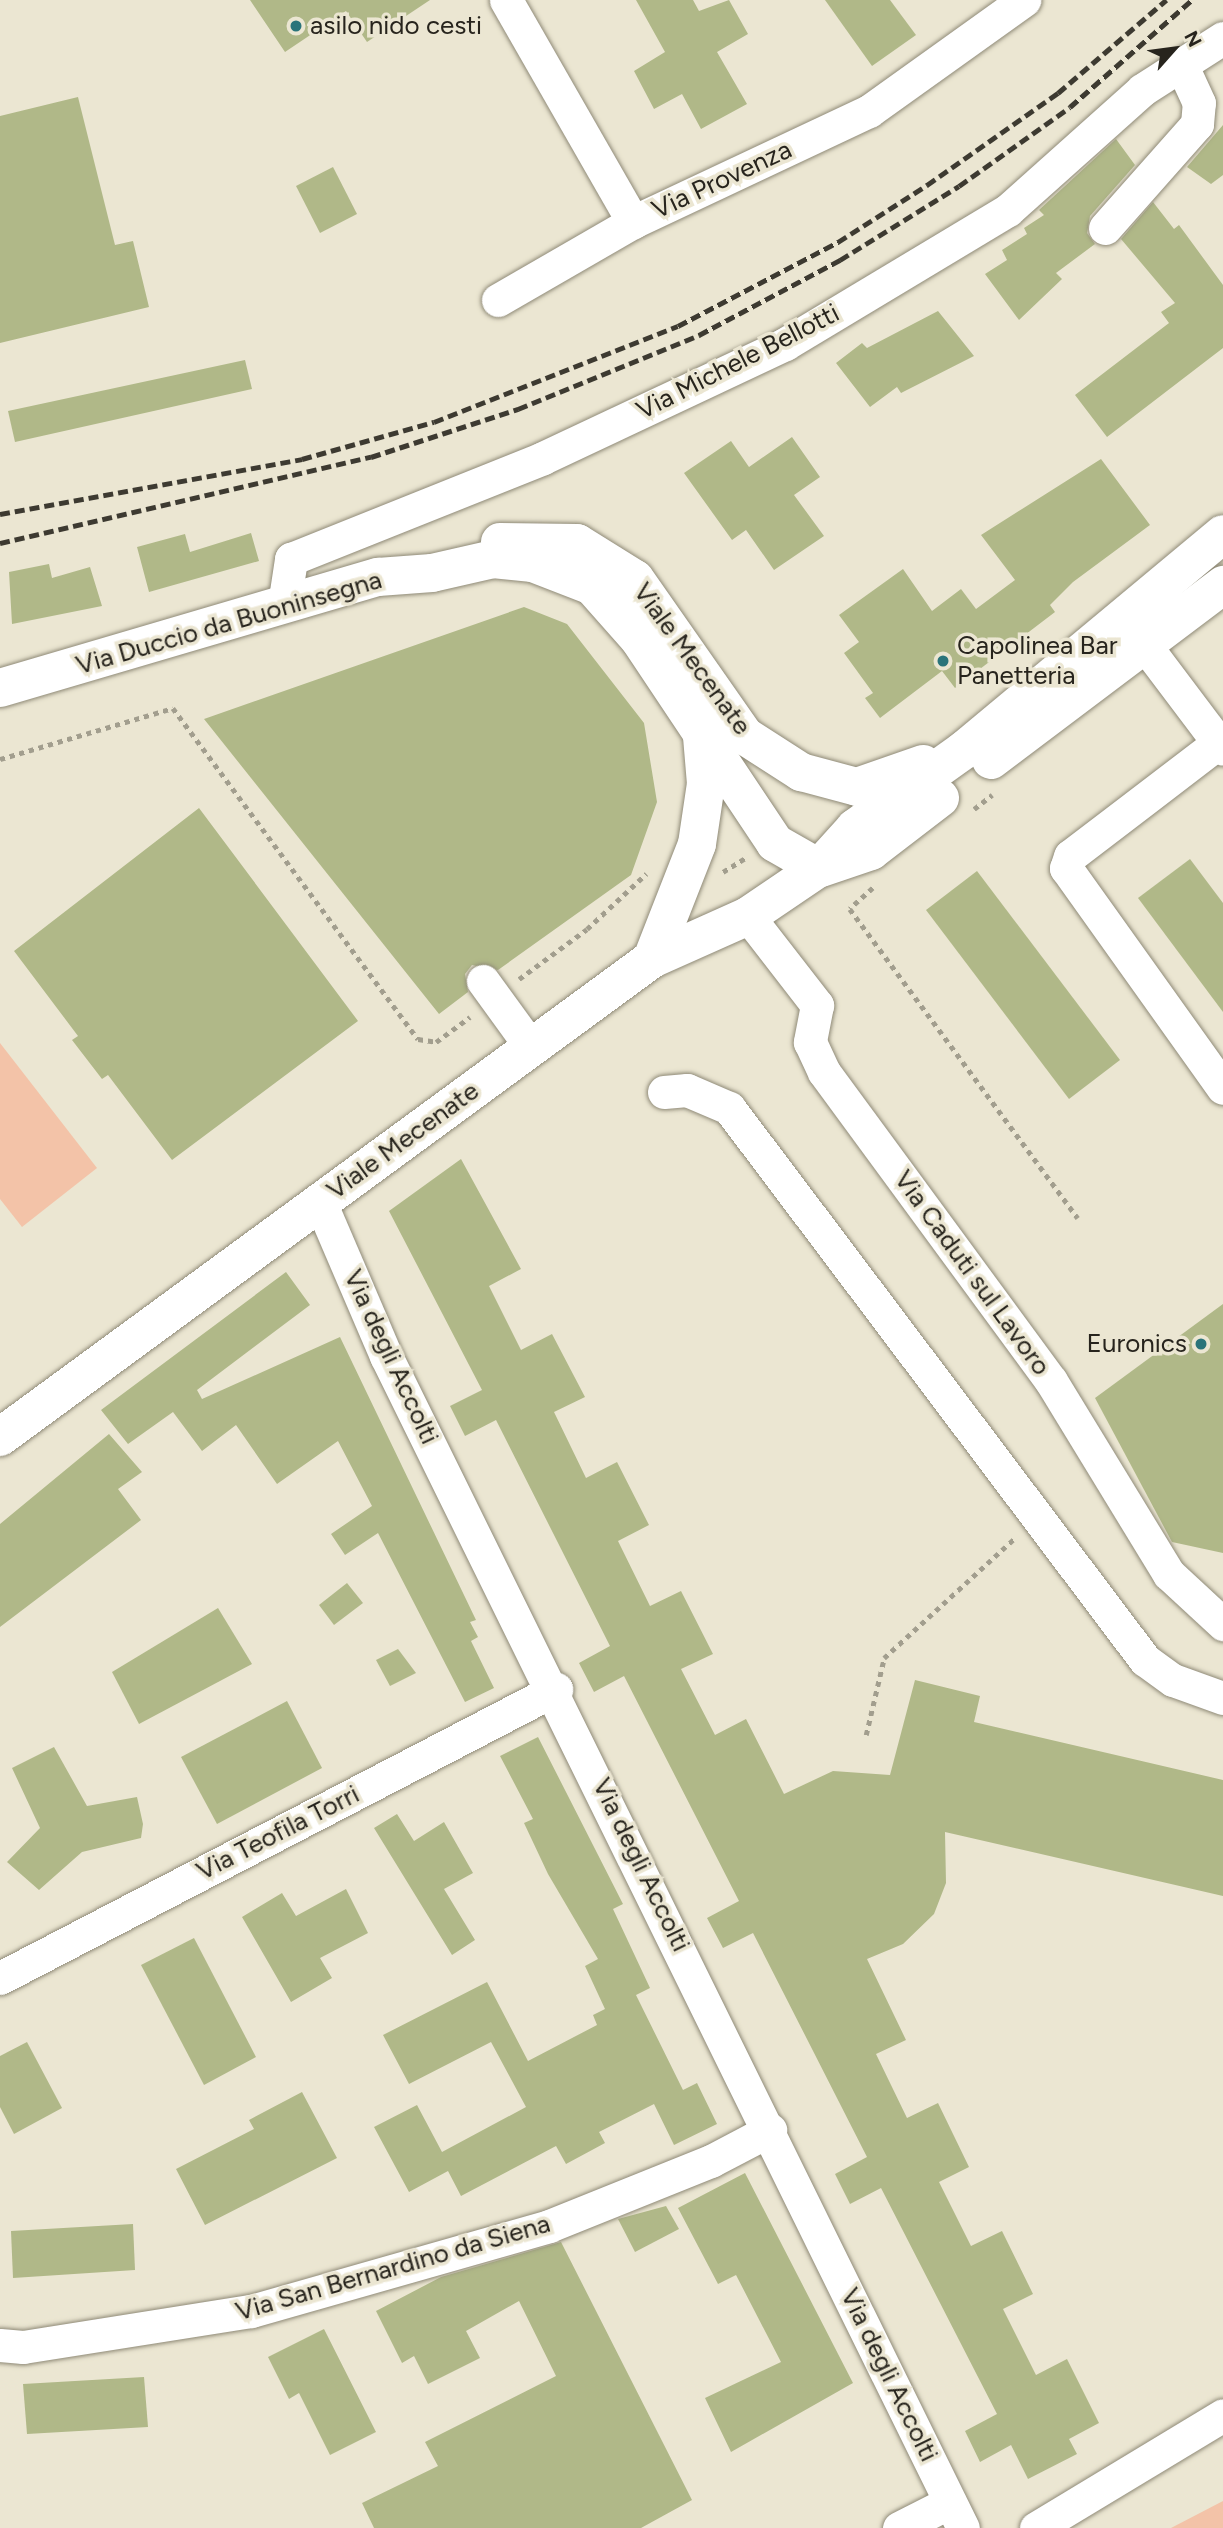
<!DOCTYPE html>
<style>
body{margin:0}
#map{position:relative;width:1223px;height:2528px;overflow:hidden;background:#ebe6d2;font-family:Figtree,sans-serif}
div>[style]{position:absolute}
[style*='--x']{left:calc(var(--x)*1px);top:calc(var(--y)*1px);width:calc(var(--w)*1px);rotate:calc(var(--a)*1deg)}
.green>*{inset:0;background:#f3c3a8}
.building>*{inset:0;background:#b0b888}
.path>*{height:4.5px;margin-top:-2.25px;transform-origin:0;background:repeating-linear-gradient(90deg,#a29e8e 0 5px,transparent 0 10px)}
.roads{filter:drop-shadow(0 0 2px #8f8a77) drop-shadow(0 0 2px #8f8a77)}
.minor>*{height:33px;margin:-16.5px;padding:0 16.5px;transform-origin:16.5px;border-radius:16.5px;background:#fff}
.major>*{height:38px;margin:-19px;padding:0 19px;transform-origin:19px;border-radius:19px;background:#fff}
.rail>*{height:5px;margin-top:-2.5px;transform-origin:0;background:repeating-linear-gradient(90deg,#3d3a31 0 10px,transparent 0 15px)}
.dots>*{width:19px;height:19px;translate:-50% -50%;box-sizing:border-box;border:4px solid #ebe6d2;border-radius:50%}
span{translate:-50% -50%;white-space:nowrap;text-align:center;line-height:1.15;-webkit-text-stroke:7px #ebe6d2;paint-order:stroke}
.poi-label{font-size:26px;color:#27241d}
.left{translate:0 -50%;text-align:left}
.right{translate:-100% -50%;text-align:right}
.street-label{font-size:26px;color:#27241d}
.north{position:absolute;left:1139px;top:14px;width:70px;height:70px;-webkit-text-stroke:5px #ebe6d2;paint-order:stroke;rotate:62deg;font-size:19px;font-weight:700;line-height:28px;text-align:center;color:#27241d}
.north::after{content:'';display:block;margin:auto;width:24px;height:32px;background:#27241d;clip-path:polygon(50% 0,100% 100%,50% 72%,0 100%)}
</style>
<div id="map">
<div class="green">
<div style="clip-path:polygon(0 1043px,97px 1168px,22px 1227px,0 1199px)"></div>
<div style="clip-path:polygon(1223px 2501px,1223px 2528px,1171px 2528px)"></div>
</div>
<div class="building">
<div style="clip-path:polygon(250px 0,430px 0,367px 42px,346px 11px,285px 52px)"></div>
<div style="clip-path:polygon(636px 0,693px 0,699px 11px,729px 0,748px 34px,717px 52px,747px 104px,701px 129px,682px 94px,654px 109px,634px 71px,665px 52px)"></div>
<div style="clip-path:polygon(825px 0,890px 0,916px 35px,872px 66px)"></div>
<div style="clip-path:polygon(78px 97px,115px 245px,133px 241px,149px 307px,0 343px,0 116px)"></div>
<div style="clip-path:polygon(1223px 125px,1223px 175px,1211px 184px,1187px 167px)"></div>
<div style="clip-path:polygon(1116px 139px,1135px 165px,1090px 216px,1087px 233px,1095px 244px,1056px 273px,1062px 279px,1019px 320px,985px 274px,1007px 260px,1002px 250px,1027px 234px,1024px 228px,1044px 215px,1039px 210px)"></div>
<div style="clip-path:polygon(333px 167px,357px 214px,320px 233px,296px 186px)"></div>
<div style="clip-path:polygon(1153px 202px,1174px 229px,1179px 225px,1223px 285px,1223px 348px,1107px 437px,1075px 395px,1169px 323px,1161px 312px,1175px 303px,1121px 239px)"></div>
<div style="clip-path:polygon(938px 311px,974px 356px,901px 393px,897px 387px,870px 407px,836px 363px,862px 343px,867px 348px)"></div>
<div style="clip-path:polygon(245px 360px,252px 389px,15px 442px,8px 411px)"></div>
<div style="clip-path:polygon(792px 437px,820px 477px,794px 495px,824px 536px,774px 570px,746px 530px,732px 540px,684px 473px,731px 441px,749px 467px)"></div>
<div style="clip-path:polygon(1101px 459px,1150px 525px,1073px 582px,1050px 605px,1055px 612px,955px 688px,942px 671px,880px 718px,865px 698px,873px 693px,844px 653px,859px 642px,839px 615px,903px 569px,932px 611px,961px 589px,976px 609px,1015px 580px,981px 535px)"></div>
<div style="clip-path:polygon(251px 533px,259px 561px,149px 592px,137px 547px,185px 534px,190px 552px)"></div>
<div style="clip-path:polygon(49px 564px,52px 578px,90px 567px,102px 606px,12px 624px,9px 572px)"></div>
<div style="clip-path:polygon(524px 607px,567px 624px,644px 723px,657px 802px,631px 875px,498px 970px,472px 965px,465px 974px,468px 992px,439px 1014px,204px 719px)"></div>
<div style="clip-path:polygon(199px 808px,358px 1021px,172px 1160px,108px 1075px,102px 1079px,72px 1040px,78px 1036px,14px 951px)"></div>
<div style="clip-path:polygon(1190px 859px,1223px 903px,1223px 1012px,1138px 898px)"></div>
<div style="clip-path:polygon(977px 871px,1120px 1060px,1069px 1099px,926px 910px)"></div>
<div style="clip-path:polygon(461px 1159px,521px 1269px,489px 1286px,521px 1350px,552px 1334px,585px 1397px,554px 1412px,586px 1478px,617px 1462px,649px 1525px,618px 1541px,650px 1606px,681px 1591px,713px 1654px,681px 1669px,715px 1735px,746px 1719px,784px 1794px,833px 1771px,890px 1775px,915px 1680px,980px 1696px,974px 1722px,1223px 1780px,1223px 1896px,945px 1832px,946px 1883px,934px 1914px,903px 1944px,867px 1959px,906px 2040px,876px 2054px,907px 2118px,938px 2103px,969px 2167px,939px 2182px,971px 2246px,1002px 2231px,1033px 2294px,1003px 2309px,1036px 2375px,1067px 2359px,1099px 2423px,1069px 2439px,1077px 2454px,1028px 2479px,1011px 2445px,980px 2462px,965px 2431px,997px 2414px,881px 2188px,850px 2204px,835px 2174px,867px 2157px,753px 1933px,723px 1948px,707px 1918px,739px 1901px,624px 1676px,594px 1692px,579px 1663px,610px 1646px,496px 1420px,465px 1436px,450px 1406px,482px 1390px,389px 1211px)"></div>
<div style="clip-path:polygon(286px 1272px,310px 1305px,197px 1390px,202px 1399px,340px 1337px,476px 1620px,470px 1622px,478px 1637px,471px 1641px,494px 1688px,465px 1702px,378px 1533px,345px 1555px,331px 1534px,372px 1506px,338px 1441px,277px 1484px,236px 1425px,202px 1451px,173px 1412px,128px 1444px,101px 1410px)"></div>
<div style="clip-path:polygon(1223px 1304px,1223px 1553px,1172px 1542px,1095px 1398px)"></div>
<div style="clip-path:polygon(109px 1434px,142px 1472px,118px 1489px,141px 1520px,0 1627px,0 1524px)"></div>
<div style="clip-path:polygon(347px 1583px,363px 1603px,334px 1625px,319px 1605px)"></div>
<div style="clip-path:polygon(218px 1608px,252px 1664px,139px 1724px,112px 1672px)"></div>
<div style="clip-path:polygon(398px 1649px,416px 1673px,390px 1686px,376px 1660px)"></div>
<div style="clip-path:polygon(287px 1701px,322px 1768px,217px 1824px,181px 1757px)"></div>
<div style="clip-path:polygon(538px 1737px,623px 1904px,613px 1909px,650px 1988px,636px 1995px,683px 2090px,697px 2083px,717px 2124px,674px 2145px,654px 2104px,599px 2132px,605px 2143px,566px 2164px,556px 2146px,461px 2196px,448px 2171px,409px 2192px,374px 2127px,417px 2105px,442px 2152px,526px 2107px,491px 2042px,409px 2084px,383px 2035px,487px 1982px,528px 2061px,597px 2025px,593px 2015px,605px 2009px,585px 1966px,598px 1959px,548px 1874px,524px 1823px,533px 1819px,500px 1756px)"></div>
<div style="clip-path:polygon(54px 1747px,87px 1806px,137px 1797px,143px 1824px,141px 1838px,82px 1852px,39px 1890px,7px 1862px,40px 1828px,12px 1768px)"></div>
<div style="clip-path:polygon(397px 1814px,414px 1841px,444px 1822px,473px 1873px,444px 1889px,475px 1940px,452px 1955px,374px 1828px)"></div>
<div style="clip-path:polygon(346px 1889px,368px 1933px,320px 1958px,332px 1978px,291px 2002px,242px 1917px,282px 1893px,296px 1916px)"></div>
<div style="clip-path:polygon(194px 1938px,256px 2057px,204px 2085px,141px 1965px)"></div>
<div style="clip-path:polygon(27px 2042px,62px 2108px,14px 2134px,0 2107px,0 2056px)"></div>
<div style="clip-path:polygon(302px 2092px,337px 2158px,205px 2225px,176px 2169px,254px 2129px,249px 2120px)"></div>
<div style="clip-path:polygon(745px 2173px,853px 2383px,731px 2452px,705px 2398px,781px 2362px,736px 2275px,718px 2284px,678px 2208px)"></div>
<div style="clip-path:polygon(666px 2206px,679px 2229px,635px 2252px,618px 2219px)"></div>
<div style="clip-path:polygon(133px 2224px,135px 2270px,13px 2278px,11px 2231px)"></div>
<div style="clip-path:polygon(561px 2242px,692px 2500px,641px 2528px,374px 2528px,362px 2503px,438px 2466px,425px 2442px,556px 2376px,519px 2301px,466px 2331px,480px 2358px,428px 2384px,414px 2356px,402px 2363px,376px 2311px,441px 2277px)"></div>
<div style="clip-path:polygon(324px 2329px,376px 2432px,330px 2455px,299px 2393px,289px 2399px,268px 2357px)"></div>
<div style="clip-path:polygon(144px 2377px,148px 2427px,27px 2434px,23px 2384px)"></div>
</div>
<div class="path">
<div style="--x:0;--y:759;--w:180;--a:-16.4"></div>
<div style="--x:173;--y:708;--w:412;--a:53.5"></div>
<div style="--x:418;--y:1039;--w:18;--a:9"></div>
<div style="--x:436;--y:1042;--w:42;--a:-36.3"></div>
<div style="--x:974;--y:809;--w:23;--a:-38"></div>
<div style="--x:723;--y:872;--w:26;--a:-32"></div>
<div style="--x:873;--y:888;--w:31;--a:138"></div>
<div style="--x:850;--y:909;--w:384;--a:53.6"></div>
<div style="--x:519;--y:979;--w:84;--a:-36.3"></div>
<div style="--x:587;--y:929;--w:81;--a:-43"></div>
<div style="--x:866;--y:1735;--w:79;--a:-76.8"></div>
<div style="--x:884;--y:1658;--w:176;--a:-42.5"></div>
</div>
<div class="roads">
<div class="minor">
<div style="--x:506;--y:0;--w:256;--a:60.2"></div>
<div style="--x:633;--y:222;--w:261;--a:-25.2"></div>
<div style="--x:869;--y:111;--w:191;--a:-35.6"></div>
<div style="--x:1105;--y:228;--w:139;--a:-48.5"></div>
<div style="--x:1197;--y:124;--w:21;--a:-85"></div>
<div style="--x:1199;--y:103;--w:41;--a:-114.7"></div>
<div style="--x:498;--y:300;--w:156;--a:-30"></div>
<div style="--x:284;--y:605;--w:47;--a:-81.3"></div>
<div style="--x:291;--y:559;--w:271;--a:-21.8"></div>
<div style="--x:543;--y:458;--w:268;--a:-25.2"></div>
<div style="--x:785;--y:344;--w:260;--a:-31"></div>
<div style="--x:1008;--y:210;--w:180;--a:-41.8"></div>
<div style="--x:1142;--y:90;--w:96;--a:-32.7"></div>
<div style="--x:1144;--y:644;--w:131;--a:53"></div>
<div style="--x:1218;--y:743;--w:186;--a:142.6"></div>
<div style="--x:1070;--y:856;--w:13;--a:108"></div>
<div style="--x:1066;--y:868;--w:270;--a:54.5"></div>
<div style="--x:748;--y:916;--w:113;--a:52.2"></div>
<div style="--x:817;--y:1005;--w:38;--a:101"></div>
<div style="--x:810;--y:1042;--w:33;--a:65"></div>
<div style="--x:824;--y:1072;--w:383;--a:53.7"></div>
<div style="--x:1051;--y:1381;--w:226;--a:58.6"></div>
<div style="--x:1169;--y:1574;--w:74;--a:42.8"></div>
<div style="--x:483;--y:981;--w:82;--a:54"></div>
<div style="--x:664;--y:1092;--w:23;--a:-5"></div>
<div style="--x:687;--y:1090;--w:46;--a:23.2"></div>
<div style="--x:729;--y:1108;--w:691;--a:53"></div>
<div style="--x:1145;--y:1660;--w:34;--a:36"></div>
<div style="--x:1173;--y:1680;--w:53;--a:19.8"></div>
<div style="--x:320;--y:1202;--w:168;--a:66.8"></div>
<div style="--x:386;--y:1356;--w:1306;--a:63.79"></div>
<div style="--x:0;--y:1978;--w:627;--a:-27.46"></div>
<div style="--x:0;--y:2345;--w:23;--a:5"></div>
<div style="--x:23;--y:2347;--w:231;--a:-9"></div>
<div style="--x:251;--y:2311;--w:310;--a:-15.9"></div>
<div style="--x:549;--y:2226;--w:175;--a:-21.9"></div>
<div style="--x:711;--y:2161;--w:67;--a:-27.7"></div>
<div style="--x:899;--y:2528;--w:57;--a:-27"></div>
<div style="--x:1036;--y:2528;--w:218;--a:-31.1"></div>
</div>
<div class="major">
<div style="--x:500;--y:542;--w:77;--a:0.7"></div>
<div style="--x:577;--y:543;--w:68;--a:31.8"></div>
<div style="--x:635;--y:579;--w:192;--a:55"></div>
<div style="--x:745;--y:736;--w:67;--a:32.7"></div>
<div style="--x:801;--y:772;--w:58;--a:15"></div>
<div style="--x:857;--y:787;--w:70;--a:-19.2"></div>
<div style="--x:0;--y:688;--w:394;--a:-16.4"></div>
<div style="--x:378;--y:577;--w:54;--a:-4.2"></div>
<div style="--x:432;--y:573;--w:63;--a:-12.9"></div>
<div style="--x:493;--y:559;--w:40;--a:5.7"></div>
<div style="--x:533;--y:563;--w:63;--a:21.3"></div>
<div style="--x:592;--y:586;--w:71;--a:48.4"></div>
<div style="--x:639;--y:639;--w:245;--a:56.3"></div>
<div style="--x:775;--y:843;--w:51;--a:29.6"></div>
<div style="--x:991;--y:760;--w:291;--a:-37"></div>
<div style="--x:821;--y:868;--w:53;--a:-18.8"></div>
<div style="--x:871;--y:851;--w:87;--a:-37.5"></div>
<div style="--x:652;--y:959;--w:123;--a:-68.6"></div>
<div style="--x:697;--y:844;--w:61;--a:-81.5"></div>
<div style="--x:706;--y:784;--w:48;--a:-94.8"></div>
<div style="--x:0;--y:1437;--w:808;--a:-36.25"></div>
<div style="--x:652;--y:959;--w:105;--a:-24.1"></div>
<div style="--x:748;--y:916;--w:86;--a:-34.1"></div>
<div style="--x:819;--y:868;--w:54;--a:-48"></div>
<div style="--x:855;--y:828;--w:134;--a:-35.6"></div>
<div style="--x:964;--y:750;--w:337;--a:-39.8"></div>
</div>
</div>
<div class="rail">
<div style="--x:0;--y:514;--w:307;--a:-10.3"></div>
<div style="--x:302;--y:459;--w:137;--a:-15.7"></div>
<div style="--x:434;--y:422;--w:262;--a:-21.5"></div>
<div style="--x:678;--y:326;--w:181;--a:-27.7"></div>
<div style="--x:838;--y:242;--w:106;--a:-32.6"></div>
<div style="--x:927;--y:185;--w:160;--a:-35.1"></div>
<div style="--x:1058;--y:93;--w:143;--a:-40.7"></div>
<div style="--x:0;--y:543;--w:381;--a:-13.1"></div>
<div style="--x:371;--y:457;--w:155;--a:-18.1"></div>
<div style="--x:518;--y:409;--w:196;--a:-22.2"></div>
<div style="--x:699;--y:335;--w:160;--a:-28"></div>
<div style="--x:840;--y:260;--w:140;--a:-31.9"></div>
<div style="--x:959;--y:186;--w:136;--a:-35.4"></div>
<div style="--x:1070;--y:107;--w:162;--a:-41.3"></div>
</div>
<div class="dots">
<div style="left:296px;top:26px;background:#2a747a"></div>
<div style="left:943px;top:661px;background:#2a747a"></div>
<div style="left:1201px;top:1344px;background:#2a747a"></div>
</div>
<div class="poi-label">
<span class="left" style="left:310px;top:26px">asilo nido cesti</span>
<span class="left" style="left:957px;top:661px">Capolinea Bar<br>Panetteria</span>
<span class="right" style="left:1187px;top:1344px">Euronics</span>
</div>
<div class="street-label">
<span style="left:722px;top:180px;rotate:-25deg">Via Provenza</span>
<span style="left:738px;top:362px;rotate:-27deg">Via Michele Bellotti</span>
<span style="left:229px;top:623px;rotate:-16deg">Via Duccio da Buoninsegna</span>
<span style="left:692px;top:659px;rotate:54deg">Viale Mecenate</span>
<span style="left:403px;top:1141px;rotate:-36deg">Viale Mecenate</span>
<span style="left:972px;top:1273px;rotate:54deg">Via Caduti sul Lavoro</span>
<span style="left:391px;top:1357px;rotate:65deg">Via degli Accolti</span>
<span style="left:278px;top:1833px;rotate:-27deg">Via Teofila Torri</span>
<span style="left:641px;top:1865px;rotate:64deg">Via degli Accolti</span>
<span style="left:393px;top:2268px;rotate:-16deg">Via San Bernardino da Siena</span>
<span style="left:889px;top:2375px;rotate:64deg">Via degli Accolti</span>
</div>
<div class="north">N</div>
</div>
